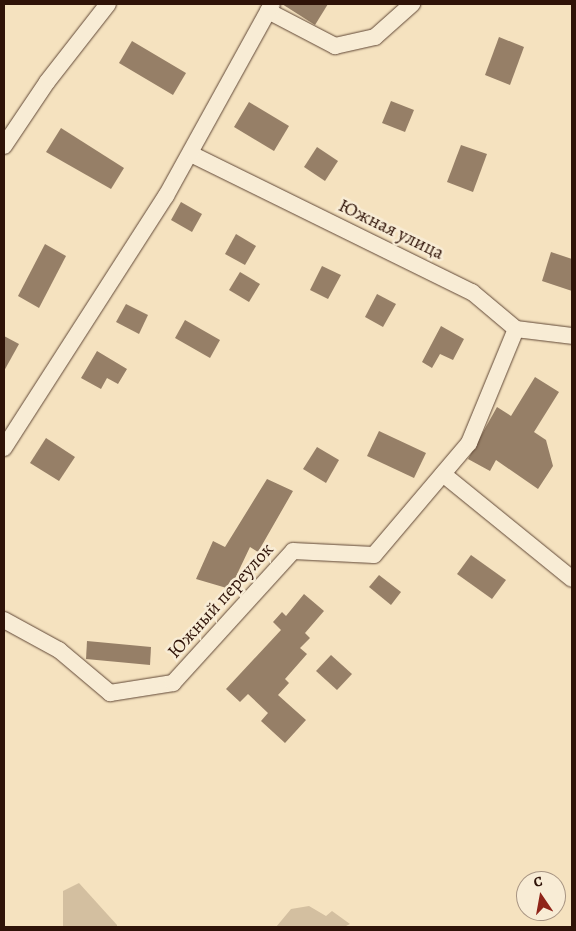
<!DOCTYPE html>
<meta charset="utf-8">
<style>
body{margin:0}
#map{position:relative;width:576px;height:931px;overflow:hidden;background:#f5e2bf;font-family:Alegreya,serif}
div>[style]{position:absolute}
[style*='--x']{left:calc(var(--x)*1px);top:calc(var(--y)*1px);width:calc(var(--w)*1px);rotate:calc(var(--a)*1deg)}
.green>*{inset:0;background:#d3bfa0}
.building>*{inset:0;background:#967f67}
.roads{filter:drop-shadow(0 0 1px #604736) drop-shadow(0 0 1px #604736)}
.minor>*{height:16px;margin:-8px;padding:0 8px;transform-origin:8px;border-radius:8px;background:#f8ecd5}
span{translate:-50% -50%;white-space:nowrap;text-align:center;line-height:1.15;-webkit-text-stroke:5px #f8ecd5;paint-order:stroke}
.street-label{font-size:19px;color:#2f1308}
.frame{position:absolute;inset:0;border:5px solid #2f1308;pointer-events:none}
.north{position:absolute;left:516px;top:871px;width:50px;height:50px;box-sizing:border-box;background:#f8ecd5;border:1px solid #a89583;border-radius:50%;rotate:348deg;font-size:14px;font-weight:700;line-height:20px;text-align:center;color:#2f1308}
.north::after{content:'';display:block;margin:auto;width:18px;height:22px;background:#8f2418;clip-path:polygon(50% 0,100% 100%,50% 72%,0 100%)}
</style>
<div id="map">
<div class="green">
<div style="clip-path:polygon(79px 883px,117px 925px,117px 927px,63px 927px,63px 891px)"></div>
<div style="clip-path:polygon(309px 906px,326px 916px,332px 911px,350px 924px,344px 927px,276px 927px,291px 909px)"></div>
</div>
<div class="building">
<div style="clip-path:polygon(282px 4px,328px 4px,315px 25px)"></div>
<div style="clip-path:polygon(499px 37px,524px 47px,510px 85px,485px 75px)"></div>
<div style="clip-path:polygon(132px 41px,186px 73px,173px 95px,119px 63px)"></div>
<div style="clip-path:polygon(391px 101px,414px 110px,405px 132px,382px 123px)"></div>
<div style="clip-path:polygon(249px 102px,289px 126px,274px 151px,234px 127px)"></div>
<div style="clip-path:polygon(61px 128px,124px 168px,111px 189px,46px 152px)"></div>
<div style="clip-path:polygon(461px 145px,487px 154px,473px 192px,447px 182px)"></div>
<div style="clip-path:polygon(317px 147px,338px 161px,325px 181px,304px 167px)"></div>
<div style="clip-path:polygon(181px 202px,202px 214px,192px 232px,171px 220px)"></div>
<div style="clip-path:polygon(236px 234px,256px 246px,245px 265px,225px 254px)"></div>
<div style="clip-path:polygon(45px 244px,66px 256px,39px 308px,18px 296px)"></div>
<div style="clip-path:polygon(551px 252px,572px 259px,572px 291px,542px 281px)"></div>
<div style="clip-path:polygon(322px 266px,341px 275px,328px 299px,310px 290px)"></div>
<div style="clip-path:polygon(240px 272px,260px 284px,249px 302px,229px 290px)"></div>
<div style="clip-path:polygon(377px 294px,396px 304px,383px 327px,365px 317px)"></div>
<div style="clip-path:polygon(126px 304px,148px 315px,139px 334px,116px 322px)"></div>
<div style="clip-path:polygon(185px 320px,220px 340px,210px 358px,175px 338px)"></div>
<div style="clip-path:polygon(441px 326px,464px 339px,453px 360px,440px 354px,432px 368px,422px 362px)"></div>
<div style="clip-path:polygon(4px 336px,19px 344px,4px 371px)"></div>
<div style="clip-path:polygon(97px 351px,127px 369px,118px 384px,107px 378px,101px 389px,81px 378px)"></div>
<div style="clip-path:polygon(535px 377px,559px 392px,534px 432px,546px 440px,553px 466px,538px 489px,496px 460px,490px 471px,468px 459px,497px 407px,511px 416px)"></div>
<div style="clip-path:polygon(379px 431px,426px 453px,414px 478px,367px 456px)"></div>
<div style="clip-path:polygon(46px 438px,75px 457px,59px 481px,30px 463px)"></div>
<div style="clip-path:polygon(317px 447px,339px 460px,326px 483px,303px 469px)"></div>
<div style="clip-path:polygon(267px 479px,293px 491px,258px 552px,250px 547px,230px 589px,196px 579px,213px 541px,225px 547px)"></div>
<div style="clip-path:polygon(471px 555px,506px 580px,492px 599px,457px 574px)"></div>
<div style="clip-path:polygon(379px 575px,401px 592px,391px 605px,369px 587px)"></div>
<div style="clip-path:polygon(304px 594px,324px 611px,305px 633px,310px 638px,300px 648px,307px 654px,285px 679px,289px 683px,278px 695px,306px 720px,285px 743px,261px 721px,268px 713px,248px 694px,240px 702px,226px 689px,281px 630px,273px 622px,282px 612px,286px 616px)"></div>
<div style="clip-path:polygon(87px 641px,151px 647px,150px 665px,86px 659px)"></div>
<div style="clip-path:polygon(331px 655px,352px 674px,337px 690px,316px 671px)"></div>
</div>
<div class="roads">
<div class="minor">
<div style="--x:268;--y:11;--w:76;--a:27.6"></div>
<div style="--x:335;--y:46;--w:41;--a:-12.7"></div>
<div style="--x:375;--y:37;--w:50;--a:-41.7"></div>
<div style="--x:4;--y:146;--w:77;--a:-56.1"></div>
<div style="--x:47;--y:82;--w:99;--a:-52"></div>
<div style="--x:191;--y:154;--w:313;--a:26.2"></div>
<div style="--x:472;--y:292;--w:57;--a:40.1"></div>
<div style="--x:516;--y:329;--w:56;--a:7.1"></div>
<div style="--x:4;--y:448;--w:300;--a:-57.3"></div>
<div style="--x:166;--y:196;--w:219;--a:-61.1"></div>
<div style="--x:443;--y:474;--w:166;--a:39.1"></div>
<div style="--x:4;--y:620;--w:63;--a:28.6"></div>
<div style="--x:59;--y:650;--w:67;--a:40.1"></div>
<div style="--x:110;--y:693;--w:64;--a:-9"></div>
<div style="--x:173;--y:683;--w:178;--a:-47.7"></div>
<div style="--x:293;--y:551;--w:81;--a:2.8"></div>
<div style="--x:374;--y:555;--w:147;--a:-49.7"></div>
<div style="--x:469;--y:443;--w:123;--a:-67.6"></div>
</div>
</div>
<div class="street-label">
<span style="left:391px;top:230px;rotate:26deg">Южная улица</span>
<span style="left:221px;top:601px;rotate:-48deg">Южный переулок</span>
</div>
<div class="frame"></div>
<div class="north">С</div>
</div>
